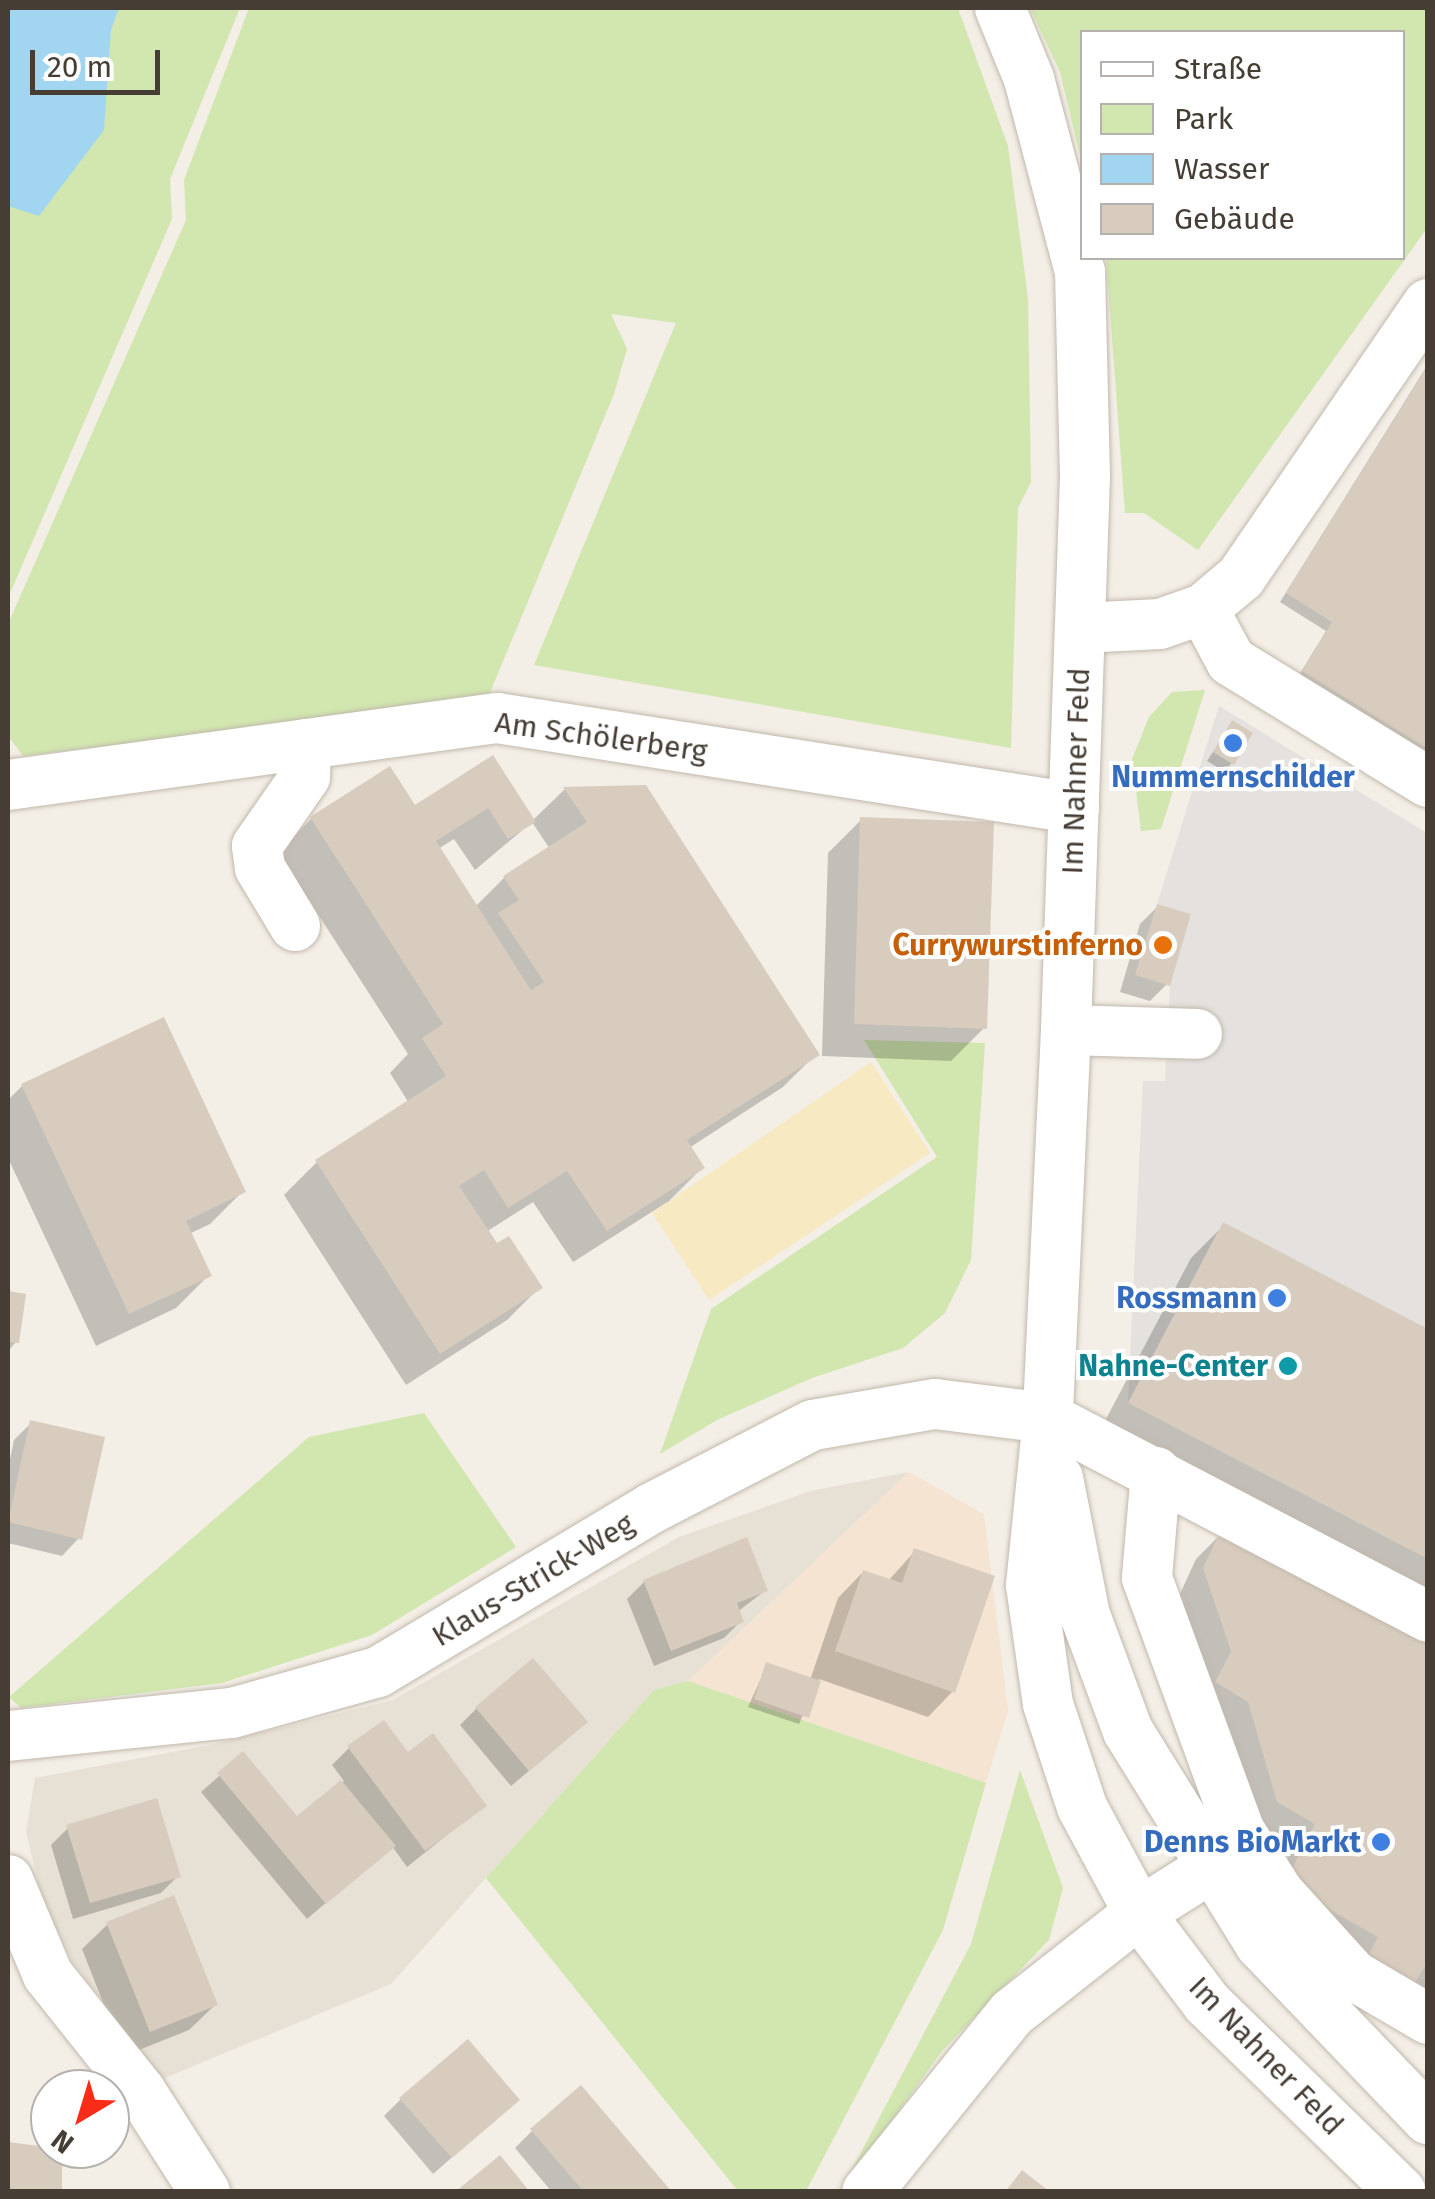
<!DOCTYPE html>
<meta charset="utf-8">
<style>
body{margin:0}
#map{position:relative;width:1435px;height:2199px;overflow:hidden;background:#f3eee6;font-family:"Fira Sans",sans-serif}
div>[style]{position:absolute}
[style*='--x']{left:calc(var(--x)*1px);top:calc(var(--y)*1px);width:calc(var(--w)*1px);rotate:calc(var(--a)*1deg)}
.residential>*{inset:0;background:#e7e0d4}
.commercial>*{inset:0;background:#f5e4d1}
.green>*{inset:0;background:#d1e7af}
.sand>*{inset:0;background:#f7e9c2}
.parking>*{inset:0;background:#e4e1de}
.water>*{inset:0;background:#a2d5f0}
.shadow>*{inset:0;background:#0003}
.building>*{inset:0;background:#d8ccbf}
.roads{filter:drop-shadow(0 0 2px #c1b8ac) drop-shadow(0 0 2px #c1b8ac)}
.minor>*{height:50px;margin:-25px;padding:0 25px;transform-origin:25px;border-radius:25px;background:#fff}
.dots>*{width:28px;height:28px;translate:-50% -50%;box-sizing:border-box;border:5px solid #fff;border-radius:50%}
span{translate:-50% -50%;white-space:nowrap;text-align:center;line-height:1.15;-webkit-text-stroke:8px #fff;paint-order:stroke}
.street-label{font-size:30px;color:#463e35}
.shop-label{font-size:30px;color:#366cbe;font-weight:700}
.right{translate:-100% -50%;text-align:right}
.food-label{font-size:30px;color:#c56008;font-weight:700}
.culture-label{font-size:30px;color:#0d838f;font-weight:700}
.frame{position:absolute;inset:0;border:10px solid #463e35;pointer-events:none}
.legend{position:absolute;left:1080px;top:30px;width:325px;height:230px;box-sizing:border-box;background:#fff;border:2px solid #b5b2ae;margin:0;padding:12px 18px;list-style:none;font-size:30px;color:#463e35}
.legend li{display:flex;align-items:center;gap:20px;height:50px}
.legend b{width:50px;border:2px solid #b5b2ae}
.north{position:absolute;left:30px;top:2069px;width:100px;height:100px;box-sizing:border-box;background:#fff;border:2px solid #b5b2ae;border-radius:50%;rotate:218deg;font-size:28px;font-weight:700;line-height:40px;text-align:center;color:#463e35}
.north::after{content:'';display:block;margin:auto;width:35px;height:45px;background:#f92c17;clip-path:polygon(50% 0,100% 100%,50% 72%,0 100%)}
.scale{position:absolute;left:30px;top:50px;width:130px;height:45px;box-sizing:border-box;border:5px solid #463e35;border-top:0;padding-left:12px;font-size:30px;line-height:35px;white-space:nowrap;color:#463e35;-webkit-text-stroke:8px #fff;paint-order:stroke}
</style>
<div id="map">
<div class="residential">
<div style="clip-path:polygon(909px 1472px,688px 1681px,654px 1690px,391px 1984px,162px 2079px,72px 1961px,42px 1899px,26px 1831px,35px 1778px,214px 1744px,393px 1700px,679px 1537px,811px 1491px)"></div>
</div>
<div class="commercial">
<div style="clip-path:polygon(909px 1472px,984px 1514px,1008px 1711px,986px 1783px,688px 1681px)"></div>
</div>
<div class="green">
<div style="clip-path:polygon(8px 8px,240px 8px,170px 179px,172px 219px,8px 598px)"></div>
<div style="clip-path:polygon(249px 8px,958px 8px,1008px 146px,1028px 298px,1031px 482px,1018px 508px,1011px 748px,534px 665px,676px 323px,611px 314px,627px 349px,614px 394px,487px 700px,23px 756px,8px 736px,8px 624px,186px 220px,184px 180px)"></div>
<div style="clip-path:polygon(1030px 8px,1427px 8px,1427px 228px,1198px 550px,1144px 513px,1125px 513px,1106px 258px,1402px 258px,1402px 32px,1082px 32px,1082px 164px,1060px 72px)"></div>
<div style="clip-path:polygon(1205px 690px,1161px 829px,1141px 831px,1132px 759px,1149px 717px,1172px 692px)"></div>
<div style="clip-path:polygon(864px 1040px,985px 1043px,971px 1260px,945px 1313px,903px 1348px,812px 1378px,717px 1420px,660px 1454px,711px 1309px,937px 1157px)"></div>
<div style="clip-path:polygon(424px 1413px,516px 1547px,372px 1635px,222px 1683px,21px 1708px,9px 1697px,309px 1437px)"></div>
<div style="clip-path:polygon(688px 1681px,986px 1783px,943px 1930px,806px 2191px,738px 2191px,486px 1878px,654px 1690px)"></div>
<div style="clip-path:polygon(1020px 1770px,1063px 1888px,1049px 1940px,942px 2051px,840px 2192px,971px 1944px)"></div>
</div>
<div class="sand">
<div style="clip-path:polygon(871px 1062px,930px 1153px,709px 1300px,652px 1213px)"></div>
</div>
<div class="parking">
<div style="clip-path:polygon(1219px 706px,1427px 833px,1427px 1329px,1223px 1222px,1128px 1403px,1143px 1081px,1165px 1081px,1170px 986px,1190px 914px,1157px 904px)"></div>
</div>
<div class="water">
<div style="clip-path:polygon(8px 8px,119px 8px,111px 30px,104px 130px,39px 216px,8px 206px)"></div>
</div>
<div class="shadow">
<div style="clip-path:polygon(1428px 364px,1428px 761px,1296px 680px,1326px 631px,1280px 602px)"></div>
<div style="clip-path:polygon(1232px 723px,1232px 763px,1224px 771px,1207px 761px)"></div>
<div style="clip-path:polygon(evenodd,492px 759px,532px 821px,565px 789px,816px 1054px,783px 1087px,689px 1148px,702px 1168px,669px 1201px,573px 1262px,533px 1202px,486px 1232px,540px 1287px,507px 1320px,406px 1385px,284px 1195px,317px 1162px,409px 1103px,390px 1073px,408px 1054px,278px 852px,311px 819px,414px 808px,492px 759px,532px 822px,550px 849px,504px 878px,475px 907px,438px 849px,454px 839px,475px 870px,532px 822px)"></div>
<div style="clip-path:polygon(861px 820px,984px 1028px,951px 1061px,822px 1056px,828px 853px)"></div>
<div style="clip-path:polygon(1157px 907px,1167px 984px,1150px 1001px,1120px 992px,1140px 924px)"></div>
<div style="clip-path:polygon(22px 1086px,243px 1191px,210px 1224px,189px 1234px,209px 1275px,176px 1308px,96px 1346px,8px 1158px,8px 1100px)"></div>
<div style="clip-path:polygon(1224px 1225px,1428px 1331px,1428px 1609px,1097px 1436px,1191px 1258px)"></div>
<div style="clip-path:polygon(8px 1294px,23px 1297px,16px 1342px,8px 1351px)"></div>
<div style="clip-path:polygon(31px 1423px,79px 1538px,62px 1556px,8px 1543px,8px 1469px,14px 1440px)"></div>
<div style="clip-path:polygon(1222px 1533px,1428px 1643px,1428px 2001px,1260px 1910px,1292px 1850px,1252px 1827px,1179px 1596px,1196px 1559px)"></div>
<div style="clip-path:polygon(915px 1551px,953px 1691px,928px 1717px,819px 1679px,799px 1724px,748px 1707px,767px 1665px,810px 1680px,838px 1598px,863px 1572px,888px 1581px)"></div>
<div style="clip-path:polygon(644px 1582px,766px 1590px,737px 1612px,741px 1621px,724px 1638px,654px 1666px,627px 1599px)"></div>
<div style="clip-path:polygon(477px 1708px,567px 1739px,511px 1786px,460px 1725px)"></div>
<div style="clip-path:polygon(349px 1748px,407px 1756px,483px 1806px,407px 1867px,392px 1846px,307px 1919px,201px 1792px,243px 1755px,297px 1820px,344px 1781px,332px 1765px)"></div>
<div style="clip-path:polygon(68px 1828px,178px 1876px,161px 1893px,73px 1919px,51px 1845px)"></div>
<div style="clip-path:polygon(108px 1924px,215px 2005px,189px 2030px,124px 2056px,82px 1949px)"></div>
<div style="clip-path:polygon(401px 2099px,499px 2116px,433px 2174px,384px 2116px)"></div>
<div style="clip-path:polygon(532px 2131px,669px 2192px,552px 2192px,515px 2148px)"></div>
</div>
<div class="building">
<div style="clip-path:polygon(1428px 365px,1428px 749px,1302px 671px,1332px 622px,1286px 593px)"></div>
<div style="clip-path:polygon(1232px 720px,1253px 733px,1234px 765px,1213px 752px)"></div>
<div style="clip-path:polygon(493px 755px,536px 822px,508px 839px,488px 808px,436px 841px,531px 990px,544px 982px,498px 913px,519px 900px,503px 876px,587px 822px,563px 787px,646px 785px,820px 1055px,687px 1140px,705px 1168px,607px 1231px,567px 1171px,508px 1208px,484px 1170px,459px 1186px,497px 1243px,509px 1236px,543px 1288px,440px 1354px,315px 1160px,446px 1076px,422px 1038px,443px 1024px,310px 817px,390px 766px,415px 805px)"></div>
<div style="clip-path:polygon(860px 817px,994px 822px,987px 1029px,854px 1024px)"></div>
<div style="clip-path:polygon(1157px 904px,1191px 914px,1170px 986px,1135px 975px)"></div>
<div style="clip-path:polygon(164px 1017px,246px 1192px,186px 1221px,212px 1276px,129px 1314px,21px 1084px)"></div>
<div style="clip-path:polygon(1223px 1222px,1428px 1329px,1428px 1559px,1128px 1403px)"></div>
<div style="clip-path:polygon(8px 1291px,26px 1294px,19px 1343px,8px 1342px)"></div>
<div style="clip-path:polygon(30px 1420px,105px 1437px,82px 1540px,8px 1522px)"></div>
<div style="clip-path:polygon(1221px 1530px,1428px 1640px,1428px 1962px,1413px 1985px,1366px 1960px,1378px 1937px,1284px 1884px,1315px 1824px,1277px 1802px,1248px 1702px,1215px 1682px,1231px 1651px,1203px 1568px)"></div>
<div style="clip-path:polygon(747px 1537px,768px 1591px,737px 1603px,744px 1622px,671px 1651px,643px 1580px)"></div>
<div style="clip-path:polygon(914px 1548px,995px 1576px,955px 1693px,835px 1651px,863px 1570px,902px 1583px)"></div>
<div style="clip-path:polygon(533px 1658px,588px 1722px,529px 1771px,475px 1707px)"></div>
<div style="clip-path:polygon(766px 1662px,821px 1681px,809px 1718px,754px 1699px)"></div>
<div style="clip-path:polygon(384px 1720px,408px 1752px,433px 1733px,487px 1806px,425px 1851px,347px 1746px)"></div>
<div style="clip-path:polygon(243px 1751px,297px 1816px,341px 1780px,396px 1846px,326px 1904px,217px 1773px)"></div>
<div style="clip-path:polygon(157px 1798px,181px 1877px,90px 1903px,66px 1825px)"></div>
<div style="clip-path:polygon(174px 1895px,218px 2005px,150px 2032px,106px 1922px)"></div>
<div style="clip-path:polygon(468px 2039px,520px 2100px,452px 2158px,399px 2098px)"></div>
<div style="clip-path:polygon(581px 2085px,672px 2192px,584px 2192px,530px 2129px)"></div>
<div style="clip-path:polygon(8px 2142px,62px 2149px,62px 2192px,8px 2192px)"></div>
<div style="clip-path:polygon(500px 2155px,530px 2192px,455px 2192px)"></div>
<div style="clip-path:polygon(1022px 2170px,1050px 2192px,1005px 2192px)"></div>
</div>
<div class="roads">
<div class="minor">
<div style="--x:1000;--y:8;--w:77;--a:67.8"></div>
<div style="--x:1029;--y:79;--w:200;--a:75.2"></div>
<div style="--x:1080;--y:272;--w:205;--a:88.6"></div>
<div style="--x:1085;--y:477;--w:553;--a:91.97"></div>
<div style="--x:1066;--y:1030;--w:388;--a:92.7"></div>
<div style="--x:1048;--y:1418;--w:168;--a:95.8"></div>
<div style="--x:1031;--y:1585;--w:120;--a:81.9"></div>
<div style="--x:1048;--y:1704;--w:108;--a:71.7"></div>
<div style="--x:1082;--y:1807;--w:120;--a:61.7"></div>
<div style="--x:1139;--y:1913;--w:113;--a:52.9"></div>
<div style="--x:1207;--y:2003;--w:271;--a:44.3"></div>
<div style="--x:1203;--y:609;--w:59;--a:61.7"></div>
<div style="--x:1231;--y:661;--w:231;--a:31.6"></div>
<div style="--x:1081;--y:628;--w:79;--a:-2.9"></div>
<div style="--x:1160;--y:624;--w:46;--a:-19.2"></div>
<div style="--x:1203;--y:609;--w:50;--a:-40.1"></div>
<div style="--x:1241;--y:577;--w:331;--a:-55.6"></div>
<div style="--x:8;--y:785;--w:494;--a:-7.8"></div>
<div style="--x:497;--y:718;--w:584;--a:8.87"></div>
<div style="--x:295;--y:926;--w:68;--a:-121.1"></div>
<div style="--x:260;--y:868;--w:22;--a:-98"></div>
<div style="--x:257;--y:846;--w:84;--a:-55.2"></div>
<div style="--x:305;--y:777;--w:33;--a:-88"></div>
<div style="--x:1066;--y:1030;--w:131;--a:1.7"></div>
<div style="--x:1156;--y:1472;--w:106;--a:94.9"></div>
<div style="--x:1147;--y:1578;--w:268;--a:69.9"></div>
<div style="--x:1239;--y:1830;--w:75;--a:57.6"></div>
<div style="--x:1279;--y:1893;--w:110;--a:47.9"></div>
<div style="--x:1353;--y:1975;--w:87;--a:30.4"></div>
<div style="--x:1058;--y:1478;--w:140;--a:78.9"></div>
<div style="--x:1085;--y:1615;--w:124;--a:69.7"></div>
<div style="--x:1128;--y:1731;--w:251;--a:58.2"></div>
<div style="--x:1260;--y:1944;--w:243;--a:46.2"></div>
<div style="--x:8;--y:1736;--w:225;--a:-5.9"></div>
<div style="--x:232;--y:1713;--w:152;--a:-15.7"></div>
<div style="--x:378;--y:1672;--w:317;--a:-30.9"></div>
<div style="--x:650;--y:1509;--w:183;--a:-27.3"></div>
<div style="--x:813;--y:1425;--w:124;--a:-9.8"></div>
<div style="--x:935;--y:1404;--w:114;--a:7.1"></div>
<div style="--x:1048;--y:1418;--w:429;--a:27.6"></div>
<div style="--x:8;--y:1880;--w:103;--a:67.2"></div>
<div style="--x:48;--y:1975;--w:149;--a:51.5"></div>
<div style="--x:141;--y:2092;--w:119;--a:57.4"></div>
<div style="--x:867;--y:2192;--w:230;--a:-51"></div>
<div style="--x:1012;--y:2013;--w:162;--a:-38.2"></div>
<div style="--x:1139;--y:1913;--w:83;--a:-32.2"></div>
</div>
</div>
<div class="dots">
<div style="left:1233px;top:743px;background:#3f7fe0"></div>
<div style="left:1163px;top:945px;background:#e8710a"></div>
<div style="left:1277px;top:1298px;background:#3f7fe0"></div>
<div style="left:1288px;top:1366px;background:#0f9aa8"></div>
<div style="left:1381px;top:1842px;background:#3f7fe0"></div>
</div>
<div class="street-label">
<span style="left:601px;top:737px;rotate:8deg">Am Schölerberg</span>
<span style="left:1076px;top:771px;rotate:-88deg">Im Nahner Feld</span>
<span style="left:533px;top:1580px;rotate:-31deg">Klaus-Strick-Weg</span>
<span style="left:1266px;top:2056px;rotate:46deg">Im Nahner Feld</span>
</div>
<div class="shop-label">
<span style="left:1233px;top:777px">Nummernschilder</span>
<span class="right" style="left:1257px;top:1298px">Rossmann</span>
<span class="right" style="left:1361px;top:1842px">Denns BioMarkt</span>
</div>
<div class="food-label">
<span class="right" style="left:1143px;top:945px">Currywurstinferno</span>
</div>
<div class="culture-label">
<span class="right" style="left:1268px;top:1366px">Nahne-Center</span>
</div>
<div class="frame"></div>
<ul class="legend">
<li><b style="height:12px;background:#fff"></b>Straße</li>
<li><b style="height:28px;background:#d1e7af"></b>Park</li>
<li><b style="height:28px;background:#a2d5f0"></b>Wasser</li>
<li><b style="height:28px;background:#d8ccbf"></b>Gebäude</li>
</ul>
<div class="north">N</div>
<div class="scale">20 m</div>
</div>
